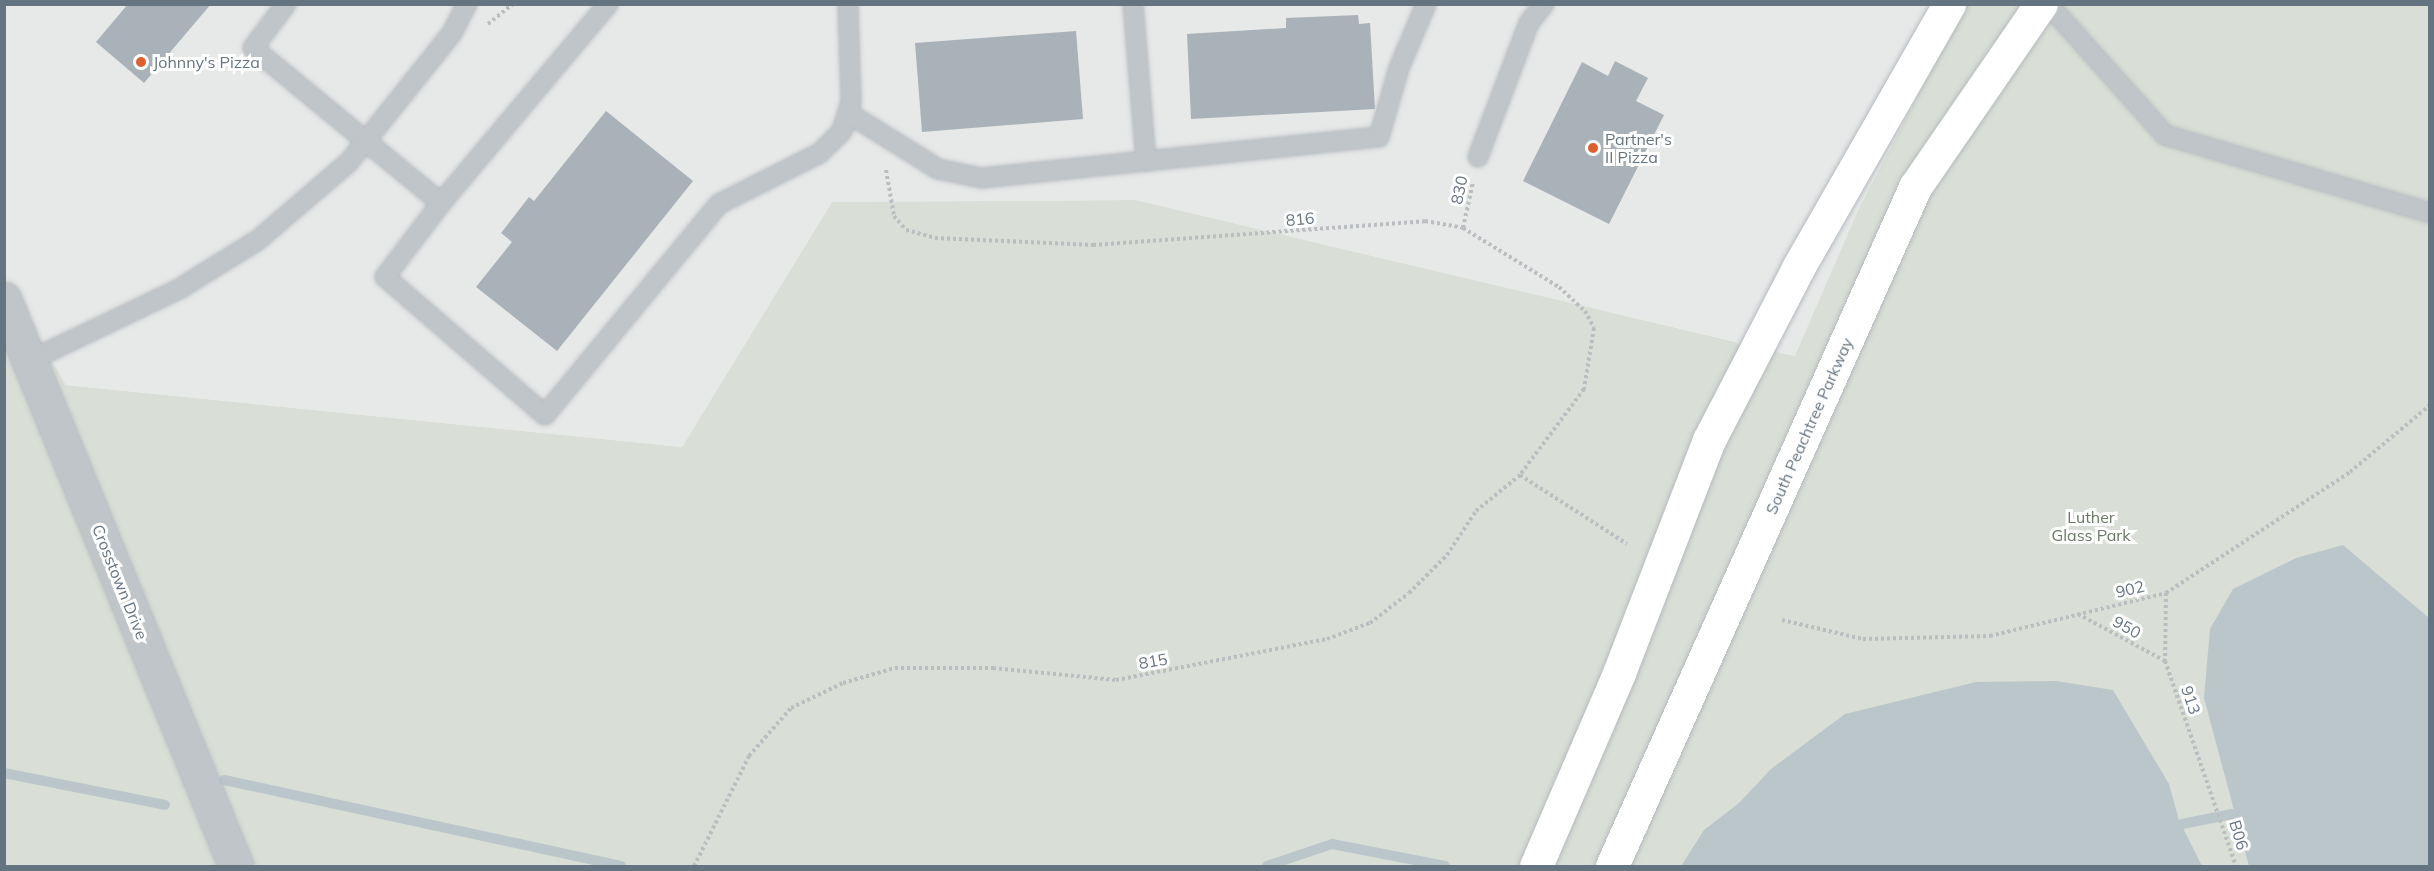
<!DOCTYPE html>
<style>
body{margin:0}
#map{position:relative;width:2434px;height:871px;overflow:hidden;background:#f9f9f7;font-family:Mulish,sans-serif}
div>[style]{position:absolute}
[style*='--x']{left:calc(var(--x)*1px);top:calc(var(--y)*1px);width:calc(var(--w)*1px);rotate:calc(var(--a)*1deg)}
.built>*{inset:0;background:#e7e8e8}
.green>*{inset:0;background:#d9ded6}
.water>*{inset:0;background:#bbc6cb}
.stream>*{height:10px;margin:-5px;padding:0 5px;transform-origin:5px;border-radius:5px;background:#bbc6cb}
.building>*{inset:0;background:#a9b2b8}
.path>*{height:4px;margin-top:-2px;transform-origin:0;background:repeating-linear-gradient(90deg,#bbbec1 0 3px,transparent 0 6px)}
.roads{filter:drop-shadow(0 0 2px #b5babf) drop-shadow(0 0 2px #b5babf)}
.service>*{height:18px;margin:-9px;padding:0 9px;transform-origin:9px;border-radius:9px;background:#c0c5c9}
.tertiary>*{height:33px;margin:-16.5px;padding:0 16.5px;transform-origin:16.5px;border-radius:16.5px;background:#c0c5c9}
.secondary>*{height:33px;margin:-16.5px;padding:0 16.5px;transform-origin:16.5px;border-radius:16.5px;background:#fff}
.dots>*{width:16px;height:16px;translate:-50% -50%;box-sizing:border-box;border:3px solid #fff;border-radius:50%}
span{translate:-50% -50%;white-space:nowrap;text-align:center;line-height:1.15;-webkit-text-stroke:6px #fff;paint-order:stroke}
.poi-label{font-size:16px;color:#657481}
.left{translate:0 -50%;text-align:left}
.street-label{font-size:16px;color:#657481}
.park-label{font-size:16px;color:#667963}
.frame{position:absolute;inset:0;border:6px solid #657481;pointer-events:none}
</style>
<div id="map">
<div class="built">
<div style="clip-path:polygon(4px 5px,1965px 5px,1859px 208px,1796px 356px,1136px 200px,832px 202px,682px 447px,66px 385px,5px 277px)"></div>
</div>
<div class="green">
<div style="clip-path:polygon(1965px 5px,2430px 6px,2429px 866px,5px 866px,4px 277px,66px 385px,682px 447px,832px 202px,1136px 200px,1795px 356px,1859px 208px)"></div>
</div>
<div class="water">
<div style="clip-path:polygon(2343px 545px,2429px 618px,2429px 866px,2249px 866px,2204px 698px,2210px 629px,2233px 589px,2296px 558px)"></div>
<div style="clip-path:polygon(2056px 681px,2113px 690px,2169px 784px,2179px 820px,2202px 866px,1681px 866px,1704px 830px,1739px 803px,1771px 769px,1845px 714px,1976px 682px)"></div>
</div>
<div class="stream">
<div style="--x:4;--y:773;--w:164;--a:11.2"></div>
<div style="--x:224;--y:780;--w:406;--a:12.2"></div>
<div style="--x:2182;--y:824;--w:51;--a:-11.3"></div>
<div style="--x:1267;--y:866;--w:69;--a:-18.7"></div>
<div style="--x:1332;--y:844;--w:115;--a:11"></div>
</div>
<div class="building">
<div style="clip-path:polygon(128px 4px,211px 4px,144px 83px,96px 42px)"></div>
<div style="clip-path:polygon(1358px 15px,1359px 24px,1370px 23px,1375px 109px,1191px 119px,1187px 34px,1286px 28px,1286px 18px)"></div>
<div style="clip-path:polygon(1076px 31px,1083px 119px,922px 132px,915px 43px)"></div>
<div style="clip-path:polygon(1615px 61px,1648px 78px,1636px 101px,1664px 115px,1609px 224px,1523px 181px,1582px 62px,1608px 76px)"></div>
<div style="clip-path:polygon(606px 111px,693px 181px,557px 351px,476px 287px,512px 242px,501px 233px,529px 197px,534px 201px)"></div>
</div>
<div class="path">
<div style="--x:488;--y:24;--w:32;--a:-39"></div>
<div style="--x:886;--y:170;--w:47;--a:80.1"></div>
<div style="--x:894;--y:216;--w:18;--a:49"></div>
<div style="--x:906;--y:230;--w:30;--a:15"></div>
<div style="--x:935;--y:238;--w:158;--a:2.5"></div>
<div style="--x:1093;--y:245;--w:333;--a:-4.1"></div>
<div style="--x:1425;--y:221;--w:39;--a:10"></div>
<div style="--x:1463;--y:228;--w:113;--a:31.6"></div>
<div style="--x:1559;--y:287;--w:35;--a:43"></div>
<div style="--x:1585;--y:311;--w:19;--a:62"></div>
<div style="--x:1594;--y:328;--w:62;--a:99.3"></div>
<div style="--x:1584;--y:389;--w:107;--a:126.7"></div>
<div style="--x:1463;--y:228;--w:47;--a:-77.7"></div>
<div style="--x:2166;--y:593;--w:68;--a:90.8"></div>
<div style="--x:2165;--y:661;--w:217;--a:70.9"></div>
<div style="--x:2078;--y:614;--w:99;--a:28.4"></div>
<div style="--x:1782;--y:620;--w:83;--a:13.2"></div>
<div style="--x:1863;--y:639;--w:127;--a:-1.4"></div>
<div style="--x:1990;--y:636;--w:181;--a:-13.7"></div>
<div style="--x:2166;--y:593;--w:220;--a:-33.3"></div>
<div style="--x:2350;--y:472;--w:104;--a:-39.9"></div>
<div style="--x:694;--y:866;--w:123;--a:-63.4"></div>
<div style="--x:749;--y:756;--w:64;--a:-48.8"></div>
<div style="--x:791;--y:708;--w:58;--a:-25.7"></div>
<div style="--x:843;--y:683;--w:54;--a:-16.1"></div>
<div style="--x:895;--y:668;--w:98;--a:0"></div>
<div style="--x:993;--y:668;--w:124;--a:5.6"></div>
<div style="--x:1116;--y:680;--w:215;--a:-11"></div>
<div style="--x:1327;--y:639;--w:46;--a:-20.4"></div>
<div style="--x:1370;--y:623;--w:49;--a:-37.6"></div>
<div style="--x:1409;--y:593;--w:54;--a:-45"></div>
<div style="--x:1447;--y:555;--w:53;--a:-56.6"></div>
<div style="--x:1476;--y:511;--w:57;--a:-39.3"></div>
<div style="--x:1520;--y:475;--w:127;--a:32.8"></div>
</div>
<div class="roads">
<div class="service">
<div style="--x:286;--y:4;--w:55;--a:126.9"></div>
<div style="--x:253;--y:48;--w:244;--a:39.5"></div>
<div style="--x:441;--y:203;--w:93;--a:127.1"></div>
<div style="--x:385;--y:277;--w:211;--a:40.8"></div>
<div style="--x:545;--y:415;--w:273;--a:-50.5"></div>
<div style="--x:719;--y:204;--w:113;--a:-26.8"></div>
<div style="--x:820;--y:153;--w:31;--a:-45"></div>
<div style="--x:842;--y:131;--w:30;--a:-73"></div>
<div style="--x:851;--y:102;--w:98;--a:-91.8"></div>
<div style="--x:1133;--y:4;--w:158;--a:85.3"></div>
<div style="--x:2048;--y:4;--w:176;--a:48.2"></div>
<div style="--x:2165;--y:135;--w:276;--a:16.4"></div>
<div style="--x:848;--y:113;--w:106;--a:31.9"></div>
<div style="--x:938;--y:169;--w:44;--a:11.8"></div>
<div style="--x:981;--y:178;--w:400;--a:-5.9"></div>
<div style="--x:1379;--y:137;--w:72;--a:-73.8"></div>
<div style="--x:1399;--y:68;--w:69;--a:-67.1"></div>
<div style="--x:1478;--y:157;--w:143;--a:-69.2"></div>
<div style="--x:1529;--y:23;--w:24;--a:-52"></div>
<div style="--x:441;--y:203;--w:260;--a:-50"></div>
<div style="--x:31;--y:360;--w:164;--a:-25.6"></div>
<div style="--x:179;--y:289;--w:93;--a:-31.8"></div>
<div style="--x:258;--y:240;--w:120;--a:-40.6"></div>
<div style="--x:349;--y:162;--w:165;--a:-51.4"></div>
<div style="--x:452;--y:33;--w:33;--a:-63"></div>
</div>
<div class="tertiary">
<div style="--x:4;--y:299;--w:613;--a:67.75"></div>
</div>
<div class="secondary">
<div style="--x:1536;--y:866;--w:210;--a:-66.7"></div>
<div style="--x:1619;--y:673;--w:250;--a:-68.9"></div>
<div style="--x:1709;--y:440;--w:194;--a:-62.6"></div>
<div style="--x:1798;--y:268;--w:304;--a:-60.2"></div>
<div style="--x:1612;--y:866;--w:744;--a:-65.95"></div>
<div style="--x:1915;--y:187;--w:222;--a:-55.5"></div>
</div>
</div>
<div class="dots">
<div style="left:141px;top:62px;background:#e05d2f"></div>
<div style="left:1593px;top:148px;background:#e05d2f"></div>
</div>
<div class="poi-label">
<span class="left" style="left:153px;top:62px">Johnny's Pizza</span>
<span class="left" style="left:1605px;top:148px">Partner's<br>II Pizza</span>
</div>
<div class="street-label">
<span style="left:1459px;top:190px;rotate:-78deg">830</span>
<span style="left:1300px;top:219px;rotate:-5deg">816</span>
<span style="left:1809px;top:426px;rotate:-66deg">South Peachtree Parkway</span>
<span style="left:120px;top:582px;rotate:68deg">Crosstown Drive</span>
<span style="left:2130px;top:589px;rotate:-13deg">902</span>
<span style="left:2127px;top:627px;rotate:29deg">950</span>
<span style="left:1153px;top:661px;rotate:-10deg">815</span>
<span style="left:2191px;top:700px;rotate:71deg">913</span>
<span style="left:2239px;top:835px;rotate:73deg">B06</span>
</div>
<div class="park-label">
<span style="left:2091px;top:526px">Luther<br>Glass Park</span>
</div>
<div class="frame"></div>
</div>
